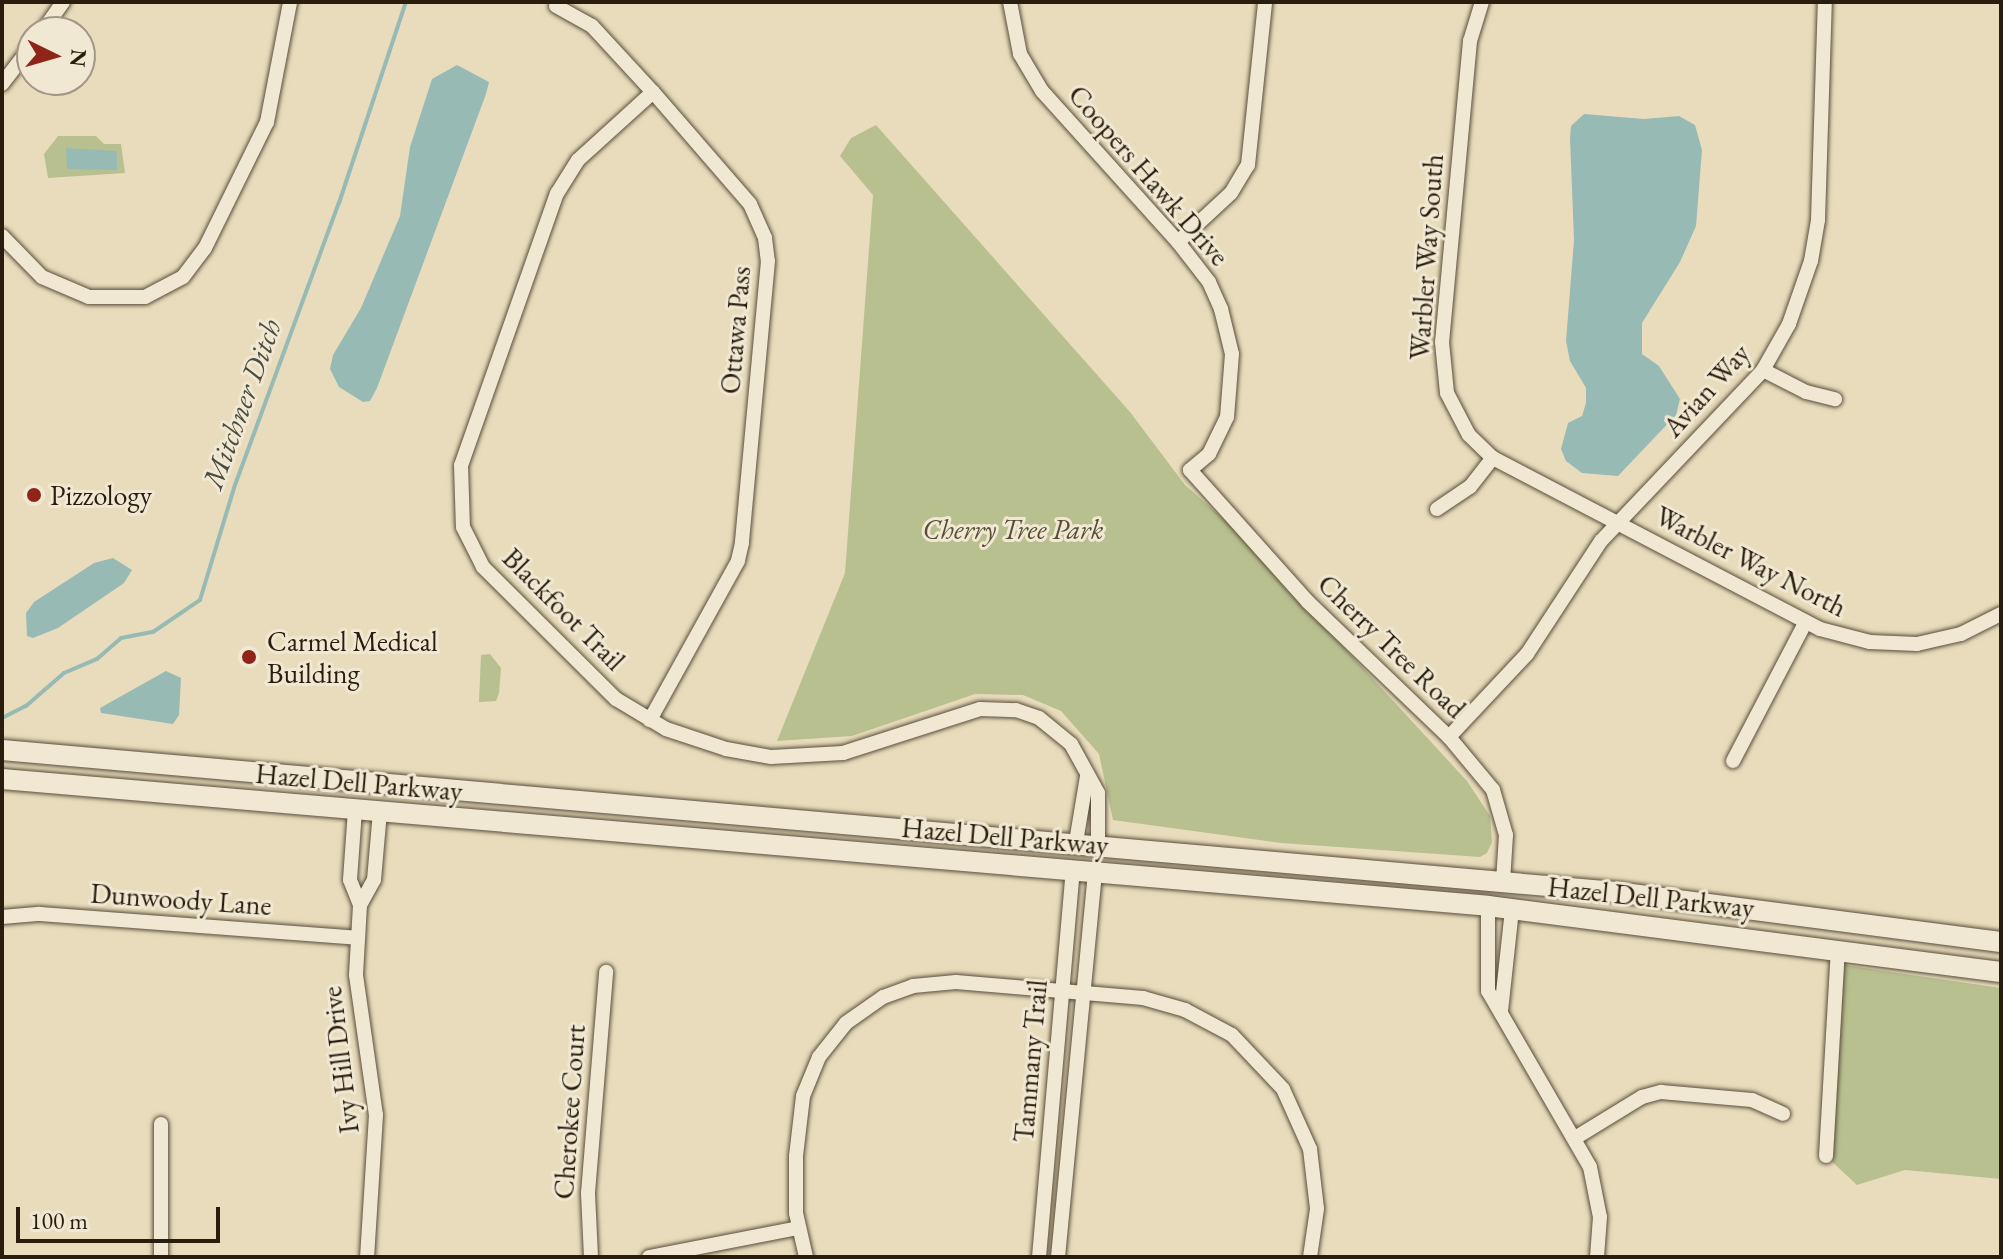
<!DOCTYPE html>
<style>
body{margin:0}
#map{position:relative;width:2003px;height:1259px;overflow:hidden;background:#e8dcbc;font-family:"EB Garamond",serif}
div>[style]{position:absolute}
[style*='--x']{left:calc(var(--x)*1px);top:calc(var(--y)*1px);width:calc(var(--w)*1px);rotate:calc(var(--a)*1deg)}
.green>*{inset:0;background:#b8c08f}
.water>*{inset:0;background:#98bab5}
.stream>*{height:4px;margin:-2px;padding:0 2px;transform-origin:2px;border-radius:2px;background:#98bab5}
.roads{filter:drop-shadow(0 0 2px #5a4d3a) drop-shadow(0 0 2px #5a4d3a)}
.minor>*{height:14px;margin:-7px;padding:0 7px;transform-origin:7px;border-radius:7px;background:#f0e8d3}
.secondary>*{height:20px;margin:-10px;padding:0 10px;transform-origin:10px;border-radius:10px;background:#f0e8d3}
.dots>*{width:22px;height:22px;translate:-50% -50%;box-sizing:border-box;border:4px solid #f0e8d3;border-radius:50%}
span{translate:-50% -50%;white-space:nowrap;text-align:center;line-height:1.15;-webkit-text-stroke:6px #f0e8d3;paint-order:stroke}
.street-label{font-size:28px;color:#2a1d0e}
.poi-label{font-size:28px;color:#2a1d0e}
.left{translate:0 -50%;text-align:left}
.park-label{font-size:28px;color:#554e35;font-style:italic}
.water-label{font-size:30px;color:#4b4c40;font-style:italic}
.frame{position:absolute;inset:0;border:4px solid #2a1d0e;pointer-events:none}
.north{position:absolute;left:16px;top:16px;width:80px;height:80px;box-sizing:border-box;background:#f0e8d3;border:2px solid #a19784;border-radius:50%;rotate:95deg;font-size:22px;font-weight:700;line-height:32px;text-align:center;color:#2a1d0e}
.north::after{content:'';display:block;margin:auto;width:28px;height:36px;background:#8f2418;clip-path:polygon(50% 0,100% 100%,50% 72%,0 100%)}
.scale{position:absolute;left:16px;top:1207px;width:204px;height:36px;box-sizing:border-box;border:4px solid #2a1d0e;border-top:0;padding-left:10px;font-size:24px;line-height:28px;white-space:nowrap;color:#2a1d0e;-webkit-text-stroke:6px #f0e8d3;paint-order:stroke}
</style>
<div id="map">
<div class="green">
<div style="clip-path:polygon(876px 125px,1130px 412px,1185px 485px,1235px 529px,1467px 781px,1490px 816px,1492px 842px,1487px 853px,1480px 857px,1281px 843px,1113px 820px,1099px 754px,1061px 711px,1023px 695px,975px 694px,852px 736px,777px 741px,845px 573px,873px 195px,840px 156px,851px 138px)"></div>
<div style="clip-path:polygon(58px 136px,96px 136px,104px 144px,121px 144px,125px 173px,48px 178px,44px 154px)"></div>
<div style="clip-path:polygon(490px 654px,501px 668px,499px 693px,496px 701px,479px 702px,481px 655px)"></div>
<div style="clip-path:polygon(1837px 964px,2001px 988px,2001px 1179px,1905px 1170px,1857px 1185px,1826px 1156px)"></div>
</div>
<div class="water">
<div style="clip-path:polygon(457px 65px,489px 82px,486px 94px,377px 388px,370px 401px,363px 402px,339px 387px,330px 369px,333px 355px,361px 308px,400px 216px,410px 147px,432px 79px)"></div>
<div style="clip-path:polygon(1584px 114px,1644px 119px,1679px 116px,1695px 125px,1702px 150px,1696px 226px,1680px 262px,1642px 323px,1642px 354px,1659px 366px,1680px 399px,1676px 415px,1618px 476px,1582px 473px,1566px 461px,1561px 449px,1568px 423px,1582px 416px,1586px 403px,1586px 388px,1570px 361px,1566px 341px,1574px 240px,1570px 138px,1571px 126px)"></div>
<div style="clip-path:polygon(66px 148px,117px 151px,117px 170px,67px 169px)"></div>
<div style="clip-path:polygon(113px 558px,132px 570px,124px 583px,58px 628px,33px 638px,27px 636px,26px 613px,34px 602px,94px 563px)"></div>
<div style="clip-path:polygon(166px 671px,181px 678px,179px 715px,173px 724px,101px 713px,100px 708px)"></div>
</div>
<div class="stream">
<div style="--x:2;--y:718;--w:27;--a:-27"></div>
<div style="--x:26;--y:706;--w:50;--a:-41"></div>
<div style="--x:64;--y:673;--w:36;--a:-23"></div>
<div style="--x:97;--y:659;--w:32;--a:-41"></div>
<div style="--x:121;--y:638;--w:33;--a:-11"></div>
<div style="--x:153;--y:632;--w:57;--a:-34.2"></div>
<div style="--x:200;--y:600;--w:120;--a:-73.1"></div>
<div style="--x:235;--y:485;--w:301;--a:-69.8"></div>
<div style="--x:339;--y:203;--w:212;--a:-71.6"></div>
</div>
<div class="roads">
<div class="minor">
<div style="--x:1010;--y:2;--w:53;--a:79.1"></div>
<div style="--x:1020;--y:54;--w:43;--a:59.3"></div>
<div style="--x:1042;--y:91;--w:203;--a:48"></div>
<div style="--x:1178;--y:242;--w:51;--a:52.2"></div>
<div style="--x:1209;--y:282;--w:30;--a:66"></div>
<div style="--x:1221;--y:309;--w:46;--a:76.3"></div>
<div style="--x:1232;--y:354;--w:63;--a:94.5"></div>
<div style="--x:1227;--y:417;--w:41;--a:115.9"></div>
<div style="--x:1209;--y:454;--w:25;--a:140"></div>
<div style="--x:1190;--y:470;--w:177;--a:48.2"></div>
<div style="--x:1308;--y:602;--w:195;--a:43.8"></div>
<div style="--x:1449;--y:737;--w:69;--a:50.3"></div>
<div style="--x:1493;--y:790;--w:47;--a:73.9"></div>
<div style="--x:1506;--y:835;--w:47;--a:93.7"></div>
<div style="--x:1482;--y:2;--w:41;--a:107.1"></div>
<div style="--x:1470;--y:41;--w:302;--a:95.3"></div>
<div style="--x:1442;--y:342;--w:51;--a:84.4"></div>
<div style="--x:1447;--y:393;--w:47;--a:62.4"></div>
<div style="--x:1469;--y:435;--w:33;--a:44"></div>
<div style="--x:1493;--y:458;--w:369;--a:27.6"></div>
<div style="--x:1820;--y:629;--w:52;--a:14.6"></div>
<div style="--x:1870;--y:642;--w:47;--a:2.4"></div>
<div style="--x:1917;--y:644;--w:45;--a:-12.8"></div>
<div style="--x:1961;--y:634;--w:45;--a:-26.6"></div>
<div style="--x:556;--y:6;--w:41;--a:29.1"></div>
<div style="--x:592;--y:26;--w:90;--a:47.3"></div>
<div style="--x:653;--y:92;--w:148;--a:49.1"></div>
<div style="--x:750;--y:204;--w:37;--a:66"></div>
<div style="--x:765;--y:238;--w:23;--a:83"></div>
<div style="--x:768;--y:261;--w:283;--a:95.3"></div>
<div style="--x:742;--y:543;--w:18;--a:103"></div>
<div style="--x:738;--y:561;--w:182;--a:119"></div>
<div style="--x:42;--y:32;--w:37;--a:-55"></div>
<div style="--x:2;--y:84;--w:49;--a:-52.4"></div>
<div style="--x:653;--y:92;--w:101;--a:137.8"></div>
<div style="--x:578;--y:160;--w:39;--a:122"></div>
<div style="--x:557;--y:193;--w:288;--a:109.4"></div>
<div style="--x:461;--y:465;--w:62;--a:88.2"></div>
<div style="--x:463;--y:527;--w:45;--a:63.4"></div>
<div style="--x:483;--y:567;--w:187;--a:44.8"></div>
<div style="--x:616;--y:699;--w:58;--a:31"></div>
<div style="--x:666;--y:729;--w:63;--a:18.4"></div>
<div style="--x:726;--y:749;--w:46;--a:10.1"></div>
<div style="--x:771;--y:757;--w:72;--a:-3.2"></div>
<div style="--x:843;--y:753;--w:144;--a:-17.8"></div>
<div style="--x:980;--y:709;--w:36;--a:2"></div>
<div style="--x:1016;--y:710;--w:24;--a:19"></div>
<div style="--x:1039;--y:718;--w:41;--a:39.1"></div>
<div style="--x:1071;--y:744;--w:56;--a:61.1"></div>
<div style="--x:1098;--y:793;--w:51;--a:90"></div>
<div style="--x:2;--y:236;--w:57;--a:45.7"></div>
<div style="--x:42;--y:277;--w:51;--a:23.1"></div>
<div style="--x:89;--y:297;--w:56;--a:0"></div>
<div style="--x:145;--y:297;--w:43;--a:-27.8"></div>
<div style="--x:183;--y:277;--w:36;--a:-53"></div>
<div style="--x:205;--y:248;--w:140;--a:-63.8"></div>
<div style="--x:267;--y:122;--w:122;--a:-79.1"></div>
<div style="--x:1178;--y:242;--w:72;--a:-42.8"></div>
<div style="--x:1231;--y:193;--w:33;--a:-59"></div>
<div style="--x:1248;--y:165;--w:164;--a:-84"></div>
<div style="--x:1763;--y:370;--w:48;--a:27.1"></div>
<div style="--x:1806;--y:392;--w:30;--a:14"></div>
<div style="--x:1437;--y:509;--w:40;--a:-34"></div>
<div style="--x:1470;--y:487;--w:37;--a:-52"></div>
<div style="--x:1449;--y:737;--w:114;--a:-46.8"></div>
<div style="--x:1527;--y:654;--w:135;--a:-56.8"></div>
<div style="--x:1601;--y:541;--w:236;--a:-46.5"></div>
<div style="--x:1763;--y:370;--w:53;--a:-60.5"></div>
<div style="--x:1789;--y:324;--w:67;--a:-70.8"></div>
<div style="--x:1811;--y:261;--w:42;--a:-80.3"></div>
<div style="--x:1818;--y:220;--w:218;--a:-88.2"></div>
<div style="--x:1733;--y:761;--w:156;--a:-62.4"></div>
<div style="--x:355;--y:810;--w:70;--a:94.1"></div>
<div style="--x:350;--y:880;--w:27;--a:68"></div>
<div style="--x:360;--y:905;--w:70;--a:93.3"></div>
<div style="--x:356;--y:975;--w:141;--a:81.9"></div>
<div style="--x:376;--y:1115;--w:142;--a:93.6"></div>
<div style="--x:1076;--y:842;--w:67;--a:-80.5"></div>
<div style="--x:360;--y:905;--w:29;--a:-61"></div>
<div style="--x:374;--y:880;--w:68;--a:-85"></div>
<div style="--x:1488;--y:906;--w:85;--a:90"></div>
<div style="--x:1488;--y:991;--w:203;--a:59.9"></div>
<div style="--x:1590;--y:1167;--w:51;--a:78.7"></div>
<div style="--x:1600;--y:1217;--w:40;--a:94.3"></div>
<div style="--x:2;--y:917;--w:38;--a:-5"></div>
<div style="--x:40;--y:914;--w:318;--a:4.3"></div>
<div style="--x:1501;--y:1011;--w:102;--a:-83.8"></div>
<div style="--x:161;--y:1124;--w:133;--a:90"></div>
<div style="--x:1575;--y:1138;--w:79;--a:-31.5"></div>
<div style="--x:1642;--y:1097;--w:20;--a:-15"></div>
<div style="--x:1661;--y:1092;--w:91;--a:5"></div>
<div style="--x:1752;--y:1100;--w:34;--a:24"></div>
<div style="--x:1826;--y:1156;--w:207;--a:-86.7"></div>
<div style="--x:591;--y:1257;--w:64;--a:-92.7"></div>
<div style="--x:588;--y:1193;--w:222;--a:-85.3"></div>
<div style="--x:649;--y:1257;--w:152;--a:-11"></div>
<div style="--x:806;--y:1257;--w:45;--a:-102.8"></div>
<div style="--x:796;--y:1213;--w:57;--a:-90"></div>
<div style="--x:796;--y:1156;--w:60;--a:-83.3"></div>
<div style="--x:803;--y:1096;--w:42;--a:-67.7"></div>
<div style="--x:819;--y:1057;--w:43;--a:-51.5"></div>
<div style="--x:846;--y:1023;--w:45;--a:-35.1"></div>
<div style="--x:883;--y:997;--w:32;--a:-20"></div>
<div style="--x:913;--y:986;--w:43;--a:-5.3"></div>
<div style="--x:956;--y:982;--w:188;--a:4.9"></div>
<div style="--x:1143;--y:998;--w:44;--a:15.9"></div>
<div style="--x:1185;--y:1010;--w:53;--a:28"></div>
<div style="--x:1232;--y:1035;--w:74;--a:46.6"></div>
<div style="--x:1283;--y:1089;--w:66;--a:65.8"></div>
<div style="--x:1310;--y:1149;--w:60;--a:83.3"></div>
<div style="--x:1317;--y:1209;--w:49;--a:98.3"></div>
<div style="--x:1039;--y:1257;--w:388;--a:-85"></div>
<div style="--x:1058;--y:1257;--w:387;--a:-84.5"></div>
</div>
<div class="secondary">
<div style="--x:2;--y:750;--w:1620;--a:5.03"></div>
<div style="--x:1616;--y:892;--w:388;--a:7.4"></div>
<div style="--x:2;--y:779;--w:1491;--a:4.88"></div>
<div style="--x:1488;--y:906;--w:517;--a:7.33"></div>
</div>
</div>
<div class="dots">
<div style="left:34px;top:495px;background:#8f2418"></div>
<div style="left:249px;top:657px;background:#8f2418"></div>
</div>
<div class="street-label">
<span style="left:1149px;top:175px;rotate:49deg">Coopers Hawk Drive</span>
<span style="left:1426px;top:257px;rotate:-86deg">Warbler Way South</span>
<span style="left:735px;top:330px;rotate:-85deg">Ottawa Pass</span>
<span style="left:1706px;top:390px;rotate:-48deg">Avian Way</span>
<span style="left:1751px;top:561px;rotate:27deg">Warbler Way North</span>
<span style="left:564px;top:609px;rotate:45deg">Blackfoot Trail</span>
<span style="left:1392px;top:646px;rotate:44deg">Cherry Tree Road</span>
<span style="left:359px;top:782px;rotate:5deg">Hazel Dell Parkway</span>
<span style="left:1005px;top:836px;rotate:5deg">Hazel Dell Parkway</span>
<span style="left:1651px;top:897px;rotate:6deg">Hazel Dell Parkway</span>
<span style="left:181px;top:899px;rotate:4deg">Dunwoody Lane</span>
<span style="left:340px;top:1060px;rotate:-97deg">Ivy Hill Drive</span>
<span style="left:1030px;top:1061px;rotate:-85deg">Tammany Trail</span>
<span style="left:569px;top:1112px;rotate:-86deg">Cherokee Court</span>
</div>
<div class="poi-label">
<span class="left" style="left:50px;top:495px">Pizzology</span>
<span class="left" style="left:267px;top:657px">Carmel Medical<br>Building</span>
</div>
<div class="park-label">
<span style="left:1013px;top:529px">Cherry Tree Park</span>
</div>
<div class="water-label">
<span style="left:242px;top:404px;rotate:-70deg">Mitchner Ditch</span>
</div>
<div class="frame"></div>
<div class="north">N</div>
<div class="scale">100 m</div>
</div>
